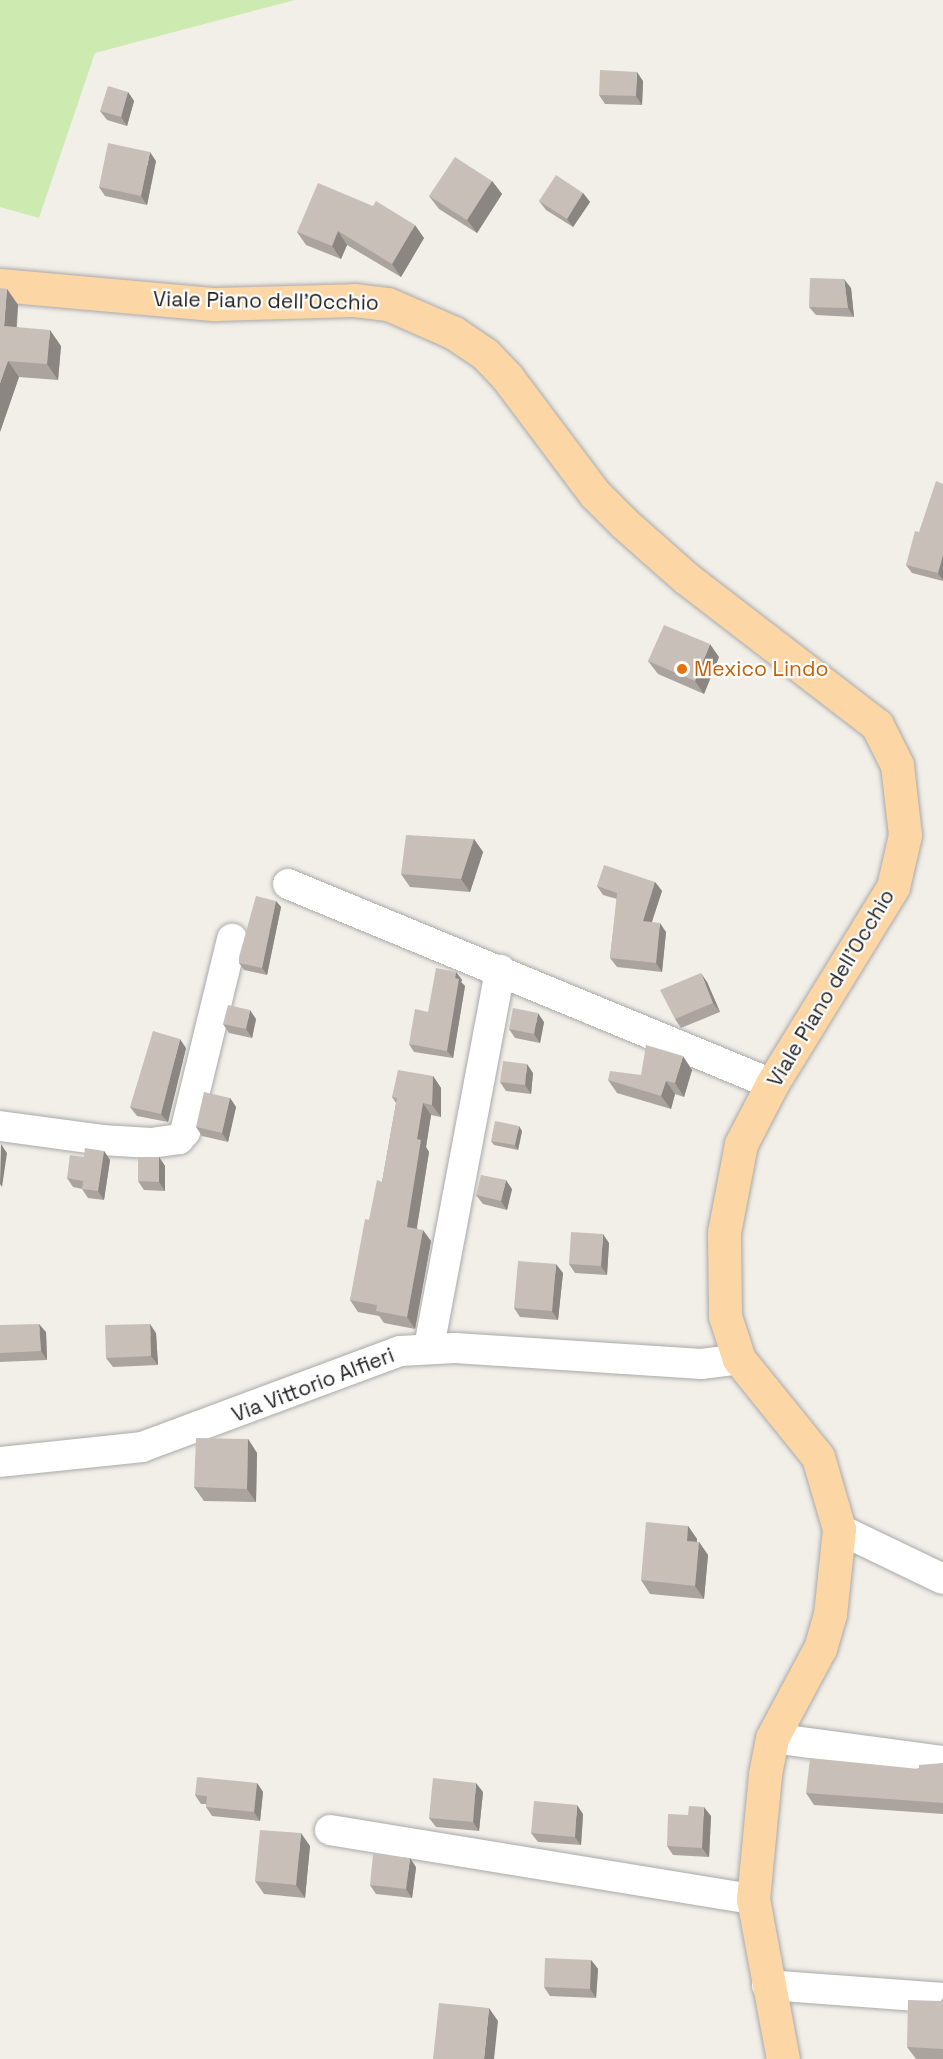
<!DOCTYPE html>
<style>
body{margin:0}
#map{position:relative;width:943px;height:2059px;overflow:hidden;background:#f2efe9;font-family:"Space Grotesk",sans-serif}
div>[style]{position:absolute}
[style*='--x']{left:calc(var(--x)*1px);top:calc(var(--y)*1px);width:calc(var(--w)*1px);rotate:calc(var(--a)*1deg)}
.grass>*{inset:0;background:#cdebb0}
.roads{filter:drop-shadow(0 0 2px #a9a9a9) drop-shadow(0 0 2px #a9a9a9)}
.minor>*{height:30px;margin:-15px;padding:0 15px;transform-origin:15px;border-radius:15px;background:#fff}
.major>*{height:33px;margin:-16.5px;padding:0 16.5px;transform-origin:16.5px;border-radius:16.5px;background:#fcd6a4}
.wall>*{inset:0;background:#aba49e}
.shaded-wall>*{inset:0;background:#8b8681}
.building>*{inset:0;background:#c7bfb8}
.dots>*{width:16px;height:16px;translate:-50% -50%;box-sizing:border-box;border:3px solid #fff;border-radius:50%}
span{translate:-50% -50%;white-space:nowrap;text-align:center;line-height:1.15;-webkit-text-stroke:4.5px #fff;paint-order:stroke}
.street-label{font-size:21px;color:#222}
.food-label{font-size:21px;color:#c56008}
.left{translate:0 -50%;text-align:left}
</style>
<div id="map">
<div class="grass">
<div style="clip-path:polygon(0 0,295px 0,95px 53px,39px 218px,0 207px)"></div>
</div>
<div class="roads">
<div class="minor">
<div style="--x:288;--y:884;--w:524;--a:22.45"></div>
<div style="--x:0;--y:1126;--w:103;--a:7.8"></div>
<div style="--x:102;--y:1140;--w:49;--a:3.5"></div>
<div style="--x:151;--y:1143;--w:28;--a:-8"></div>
<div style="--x:179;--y:1139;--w:9;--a:-49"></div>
<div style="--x:185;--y:1132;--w:199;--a:-76.3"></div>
<div style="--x:429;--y:1347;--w:384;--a:-79.3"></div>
<div style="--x:0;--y:1462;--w:143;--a:-6"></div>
<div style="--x:142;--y:1447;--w:275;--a:-20.4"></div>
<div style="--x:400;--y:1351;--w:55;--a:-3.1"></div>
<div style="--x:455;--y:1348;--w:247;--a:3.7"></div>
<div style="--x:701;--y:1364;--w:38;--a:-7"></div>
<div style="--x:839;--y:1529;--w:115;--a:25.7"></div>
<div style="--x:772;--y:1738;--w:173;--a:7.7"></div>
<div style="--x:330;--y:1830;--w:429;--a:9.3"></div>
<div style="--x:767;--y:1985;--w:176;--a:4.2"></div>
</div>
<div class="major">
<div style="--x:0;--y:285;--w:216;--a:5.1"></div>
<div style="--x:215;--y:304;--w:139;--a:-1.6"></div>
<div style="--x:354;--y:300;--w:34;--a:7"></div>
<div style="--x:388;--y:304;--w:72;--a:23.7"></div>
<div style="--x:454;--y:333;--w:37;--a:34"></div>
<div style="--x:485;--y:354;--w:32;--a:46"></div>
<div style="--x:507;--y:377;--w:146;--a:53.1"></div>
<div style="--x:595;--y:494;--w:41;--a:45"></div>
<div style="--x:624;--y:523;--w:83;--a:41.6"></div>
<div style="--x:686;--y:578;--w:241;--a:37.6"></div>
<div style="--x:877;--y:725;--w:45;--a:63.4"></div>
<div style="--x:897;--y:765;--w:70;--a:83.5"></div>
<div style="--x:905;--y:835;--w:53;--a:103"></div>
<div style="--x:893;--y:887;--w:231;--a:121.6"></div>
<div style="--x:772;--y:1084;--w:68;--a:117.3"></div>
<div style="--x:741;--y:1144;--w:90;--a:100.9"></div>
<div style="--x:724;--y:1232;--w:84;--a:89.3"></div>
<div style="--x:725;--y:1316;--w:45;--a:72"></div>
<div style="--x:739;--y:1359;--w:126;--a:51.1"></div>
<div style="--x:818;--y:1457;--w:75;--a:73.7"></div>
<div style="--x:839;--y:1529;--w:85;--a:96"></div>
<div style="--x:830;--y:1614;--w:35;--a:106"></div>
<div style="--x:820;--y:1648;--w:102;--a:118.1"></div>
<div style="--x:772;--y:1738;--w:38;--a:101"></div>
<div style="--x:765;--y:1775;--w:125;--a:95.5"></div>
<div style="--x:753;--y:1899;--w:163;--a:79.4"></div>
</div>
</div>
<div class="wall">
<div style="clip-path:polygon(643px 81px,642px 105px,605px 104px,599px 95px)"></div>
<div style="clip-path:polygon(128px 92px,134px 101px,127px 126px,107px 120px,100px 111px)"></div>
<div style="clip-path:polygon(156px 161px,147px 205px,105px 196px,99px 187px)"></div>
<div style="clip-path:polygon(492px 181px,502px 194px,477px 233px,439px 209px,429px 196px)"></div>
<div style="clip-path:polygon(583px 193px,590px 202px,573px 227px,546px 210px,539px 201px)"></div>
<div style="clip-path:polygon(373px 206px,424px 238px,401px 277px,347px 245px,341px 259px,306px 245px,297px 232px)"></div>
<div style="clip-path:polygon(851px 288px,854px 317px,816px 315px,809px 307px)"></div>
<div style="clip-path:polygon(7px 289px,18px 305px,17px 327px,61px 346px,58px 380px,19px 377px,0 432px)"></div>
<div style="clip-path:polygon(943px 484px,943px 581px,912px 573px,906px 565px)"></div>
<div style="clip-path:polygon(719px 657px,704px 694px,658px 674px,648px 661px)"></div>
<div style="clip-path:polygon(474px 839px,483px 852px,470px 892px,410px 887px,401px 874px)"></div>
<div style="clip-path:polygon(655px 882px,662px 891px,652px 922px,666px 932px,662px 972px,617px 967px,610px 958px,617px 899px,603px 895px,597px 886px)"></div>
<div style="clip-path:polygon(276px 901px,281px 907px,267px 975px,244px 970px,239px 963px)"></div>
<div style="clip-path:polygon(456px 972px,462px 980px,461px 982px,465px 986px,453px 1058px,414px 1052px,409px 1044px,428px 1012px)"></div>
<div style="clip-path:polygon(707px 982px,720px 1012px,681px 1028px,675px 1019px)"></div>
<div style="clip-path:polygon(256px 1019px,252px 1038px,229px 1033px,223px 1024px)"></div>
<div style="clip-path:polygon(544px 1022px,540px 1043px,515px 1038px,509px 1029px)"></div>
<div style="clip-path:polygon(186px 1048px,168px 1122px,137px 1116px,130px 1107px)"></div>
<div style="clip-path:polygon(692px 1070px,684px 1097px,675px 1094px,671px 1109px,617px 1093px,608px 1080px,641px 1075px)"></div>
<div style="clip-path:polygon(533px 1073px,531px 1094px,506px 1091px,500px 1082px)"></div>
<div style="clip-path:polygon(433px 1076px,441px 1088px,441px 1117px,431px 1115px,426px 1147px,429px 1152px,417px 1228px,431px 1241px,415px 1329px,384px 1323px,379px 1316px,358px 1312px,350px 1300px,369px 1220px,382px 1182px,396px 1103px,392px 1097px)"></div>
<div style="clip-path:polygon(230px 1098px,236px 1107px,228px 1142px,202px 1136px,196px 1127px)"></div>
<div style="clip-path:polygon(522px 1131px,518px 1150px,494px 1145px,491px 1141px)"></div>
<div style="clip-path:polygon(104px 1151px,110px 1160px,104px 1200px,88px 1198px,82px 1189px,73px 1187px,67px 1178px)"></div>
<div style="clip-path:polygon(159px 1157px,165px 1166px,165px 1191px,144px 1190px,138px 1181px)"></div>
<div style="clip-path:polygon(512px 1189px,507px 1210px,483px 1204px,476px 1195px)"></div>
<div style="clip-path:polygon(609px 1243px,607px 1275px,575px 1273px,569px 1264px)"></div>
<div style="clip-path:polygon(563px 1273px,558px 1320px,520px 1317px,514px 1308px)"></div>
<div style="clip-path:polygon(0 1325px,46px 1332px,47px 1360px,0 1362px)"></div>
<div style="clip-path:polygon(156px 1333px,158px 1365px,113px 1367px,106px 1358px)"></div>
<div style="clip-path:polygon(248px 1439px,257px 1453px,256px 1502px,204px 1501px,194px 1487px)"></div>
<div style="clip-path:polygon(688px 1526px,697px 1539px,697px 1542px,699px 1542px,708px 1555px,704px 1599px,650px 1594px,641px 1580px)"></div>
<div style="clip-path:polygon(943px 1763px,943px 1814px,814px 1805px,806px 1793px)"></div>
<div style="clip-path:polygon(257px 1783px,263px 1792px,260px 1821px,212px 1816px,206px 1807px,206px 1804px,201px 1804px,195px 1795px)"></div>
<div style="clip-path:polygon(483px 1792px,479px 1831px,436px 1827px,429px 1818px)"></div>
<div style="clip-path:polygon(583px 1814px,581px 1845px,538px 1842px,531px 1833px)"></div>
<div style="clip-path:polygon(688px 1815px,711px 1816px,709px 1857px,673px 1855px,667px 1846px)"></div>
<div style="clip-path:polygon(310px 1846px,305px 1898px,264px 1894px,255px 1881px)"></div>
<div style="clip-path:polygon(416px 1867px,412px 1898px,376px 1894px,370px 1885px)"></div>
<div style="clip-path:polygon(591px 1960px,598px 1969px,596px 1998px,550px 1996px,544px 1987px)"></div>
<div style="clip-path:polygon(943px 1998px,943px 2059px,916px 2059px,907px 2047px)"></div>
</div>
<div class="shaded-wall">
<div style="clip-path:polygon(637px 72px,643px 81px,642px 105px,636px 96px)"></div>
<div style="clip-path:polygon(128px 92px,134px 101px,127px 126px,121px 117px)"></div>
<div style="clip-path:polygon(150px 152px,156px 161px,147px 205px,141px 196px)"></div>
<div style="clip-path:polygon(492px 181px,502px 194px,477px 233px,467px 220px)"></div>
<div style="clip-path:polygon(583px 193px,590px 202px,573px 227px,567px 219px)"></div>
<div style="clip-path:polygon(415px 225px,424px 238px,401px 277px,392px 264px)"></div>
<div style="clip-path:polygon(338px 231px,347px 245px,341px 259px,332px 246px)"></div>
<div style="clip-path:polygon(844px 279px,851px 288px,854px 317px,848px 308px)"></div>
<div style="clip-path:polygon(7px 289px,18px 305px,15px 342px,4px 326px)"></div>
<div style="clip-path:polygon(50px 330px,61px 346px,58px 380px,47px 364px)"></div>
<div style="clip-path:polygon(8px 361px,19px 377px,0 432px,0 383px)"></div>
<div style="clip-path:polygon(943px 555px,943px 580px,938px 573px)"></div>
<div style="clip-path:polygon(710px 644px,719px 657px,704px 694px,695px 681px)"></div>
<div style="clip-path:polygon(474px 839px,483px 852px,470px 892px,461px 879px)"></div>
<div style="clip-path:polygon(655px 882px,662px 891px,649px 930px,643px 921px)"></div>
<div style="clip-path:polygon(276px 901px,281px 907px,267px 975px,262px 968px)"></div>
<div style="clip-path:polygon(660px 923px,666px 932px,662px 972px,656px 963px)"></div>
<div style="clip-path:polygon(456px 972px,462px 980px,461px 982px,465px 986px,453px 1058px,447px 1051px)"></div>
<div style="clip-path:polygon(701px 973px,707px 982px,720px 1012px,713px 1003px)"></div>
<div style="clip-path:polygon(250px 1010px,256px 1019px,252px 1038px,246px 1029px)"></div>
<div style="clip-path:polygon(538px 1013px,544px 1022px,540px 1043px,534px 1034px)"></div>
<div style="clip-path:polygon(180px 1039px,186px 1048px,168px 1122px,161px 1114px)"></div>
<div style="clip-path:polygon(683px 1056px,692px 1070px,684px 1097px,675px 1083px)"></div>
<div style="clip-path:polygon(527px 1064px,533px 1073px,531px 1094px,525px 1085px)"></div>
<div style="clip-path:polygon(433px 1076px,441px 1088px,441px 1117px,432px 1105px)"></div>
<div style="clip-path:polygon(666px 1081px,675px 1094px,671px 1109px,661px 1096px)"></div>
<div style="clip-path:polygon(230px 1098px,236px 1107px,228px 1142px,222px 1133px)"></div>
<div style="clip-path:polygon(423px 1103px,431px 1115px,426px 1147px,429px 1152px,415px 1238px,407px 1227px,417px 1139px)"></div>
<div style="clip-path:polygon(519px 1126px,522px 1131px,518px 1150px,515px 1145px)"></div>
<div style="clip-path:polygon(1px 1144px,7px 1153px,2px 1187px,0 1184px)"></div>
<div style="clip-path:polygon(104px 1151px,110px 1160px,104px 1200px,98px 1191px)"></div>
<div style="clip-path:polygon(159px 1157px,165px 1166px,165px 1191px,159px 1182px)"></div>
<div style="clip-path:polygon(506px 1180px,512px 1189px,507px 1210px,501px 1201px)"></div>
<div style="clip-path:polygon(423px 1230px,431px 1241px,415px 1329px,407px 1317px)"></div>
<div style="clip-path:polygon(603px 1234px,609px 1243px,607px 1275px,601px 1266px)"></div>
<div style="clip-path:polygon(556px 1264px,563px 1273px,558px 1320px,552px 1311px)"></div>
<div style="clip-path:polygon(39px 1324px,46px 1332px,47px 1360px,41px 1351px)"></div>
<div style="clip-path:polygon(150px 1324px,156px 1333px,158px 1365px,151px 1356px)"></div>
<div style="clip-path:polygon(248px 1439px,257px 1453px,256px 1502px,247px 1489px)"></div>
<div style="clip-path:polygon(688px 1526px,697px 1539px,696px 1554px,687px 1541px)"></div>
<div style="clip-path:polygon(699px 1542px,708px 1555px,704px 1599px,695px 1586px)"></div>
<div style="clip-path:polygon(257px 1783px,263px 1792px,260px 1821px,254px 1812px)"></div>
<div style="clip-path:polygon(476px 1783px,483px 1792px,479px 1831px,473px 1822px)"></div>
<div style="clip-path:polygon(577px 1805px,583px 1814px,581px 1845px,575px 1837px)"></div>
<div style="clip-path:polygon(704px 1807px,711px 1816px,709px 1857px,702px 1848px)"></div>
<div style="clip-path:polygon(301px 1833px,310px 1846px,305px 1898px,296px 1885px)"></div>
<div style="clip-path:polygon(410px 1858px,416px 1867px,412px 1898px,406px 1889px)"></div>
<div style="clip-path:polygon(591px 1960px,598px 1969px,596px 1998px,590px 1989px)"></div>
<div style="clip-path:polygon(489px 2008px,498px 2021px,494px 2059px,484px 2059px)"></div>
</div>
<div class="building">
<div style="clip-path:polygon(600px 70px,637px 72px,636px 96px,599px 95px)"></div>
<div style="clip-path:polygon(108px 86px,128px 92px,121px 117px,100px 111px)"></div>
<div style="clip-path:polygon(108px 143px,150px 152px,141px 196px,99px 187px)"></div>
<div style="clip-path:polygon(455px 157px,492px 181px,467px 220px,429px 196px)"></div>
<div style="clip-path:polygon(556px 175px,583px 193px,567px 219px,539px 201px)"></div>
<div style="clip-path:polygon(318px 183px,373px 206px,376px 201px,415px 225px,392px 264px,338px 231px,332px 246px,297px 232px)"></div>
<div style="clip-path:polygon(810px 278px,844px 279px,848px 308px,809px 307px)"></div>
<div style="clip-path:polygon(0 288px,7px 289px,4px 326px,50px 330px,47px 364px,8px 361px,0 383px)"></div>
<div style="clip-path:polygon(936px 481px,943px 484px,943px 555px,938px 573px,906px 565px,915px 531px,919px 532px)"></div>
<div style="clip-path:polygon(664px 625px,710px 644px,695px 681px,648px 661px)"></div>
<div style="clip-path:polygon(406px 835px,474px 839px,461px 879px,401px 874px)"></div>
<div style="clip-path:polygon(604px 865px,655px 882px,643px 921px,660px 923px,656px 963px,610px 958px,617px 893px,597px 886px)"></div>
<div style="clip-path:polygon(256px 896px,276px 901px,262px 968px,239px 963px,239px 957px)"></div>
<div style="clip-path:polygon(436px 968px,456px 972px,455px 978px,459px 979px,447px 1051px,409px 1044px,415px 1009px,428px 1012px)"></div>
<div style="clip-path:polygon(701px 973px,713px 1003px,675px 1019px,660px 990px)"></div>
<div style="clip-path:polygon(228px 1005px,250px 1010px,246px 1029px,223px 1024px)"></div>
<div style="clip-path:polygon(513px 1008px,538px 1013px,534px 1034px,509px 1029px)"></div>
<div style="clip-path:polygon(153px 1031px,180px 1039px,161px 1114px,130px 1107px)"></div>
<div style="clip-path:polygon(646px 1045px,683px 1056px,675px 1083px,666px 1081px,661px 1096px,608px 1080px,610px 1071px,641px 1075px)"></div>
<div style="clip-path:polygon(503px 1061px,527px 1064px,525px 1085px,500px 1082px)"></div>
<div style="clip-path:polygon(398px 1070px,433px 1076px,432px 1105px,423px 1103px,417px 1139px,421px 1140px,407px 1227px,423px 1230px,407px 1317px,376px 1311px,377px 1305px,350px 1300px,365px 1219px,369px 1220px,377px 1180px,382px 1182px,397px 1098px,392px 1097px)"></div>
<div style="clip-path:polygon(204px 1092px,230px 1098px,222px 1133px,196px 1127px)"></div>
<div style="clip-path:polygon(495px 1121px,519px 1126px,515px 1145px,491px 1141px)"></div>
<div style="clip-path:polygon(85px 1148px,104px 1151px,98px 1191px,82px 1189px,83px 1181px,67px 1178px,70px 1155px,84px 1157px)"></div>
<div style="clip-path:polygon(138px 1157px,159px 1157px,159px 1182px,138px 1181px)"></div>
<div style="clip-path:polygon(481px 1175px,506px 1180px,501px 1201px,476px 1195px)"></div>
<div style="clip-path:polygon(571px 1232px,603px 1234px,601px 1266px,569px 1264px)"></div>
<div style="clip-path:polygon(518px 1261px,556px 1264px,552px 1311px,514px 1308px)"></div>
<div style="clip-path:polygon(39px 1324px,41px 1351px,0 1353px,0 1325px)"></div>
<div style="clip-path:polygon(150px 1324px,151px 1356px,106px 1358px,105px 1325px)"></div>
<div style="clip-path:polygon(196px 1438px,248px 1439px,247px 1489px,194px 1487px)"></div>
<div style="clip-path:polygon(646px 1522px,688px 1526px,687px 1541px,699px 1542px,695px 1586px,641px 1580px)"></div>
<div style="clip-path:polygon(810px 1758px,919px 1769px,919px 1765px,943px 1763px,943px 1803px,806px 1793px)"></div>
<div style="clip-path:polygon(197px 1777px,257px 1783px,254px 1812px,206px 1807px,207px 1796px,195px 1795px)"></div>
<div style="clip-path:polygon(433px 1778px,476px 1783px,473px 1822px,429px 1818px)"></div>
<div style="clip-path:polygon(534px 1801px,577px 1805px,575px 1837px,531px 1833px)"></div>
<div style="clip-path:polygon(689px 1806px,704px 1807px,702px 1848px,667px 1846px,668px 1814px,688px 1815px)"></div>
<div style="clip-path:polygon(260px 1830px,301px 1833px,296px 1885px,255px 1881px)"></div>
<div style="clip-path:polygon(373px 1854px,410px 1858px,406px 1889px,370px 1885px)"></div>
<div style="clip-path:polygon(545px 1958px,591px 1960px,590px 1989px,544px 1987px)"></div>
<div style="clip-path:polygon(943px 1998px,943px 2049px,907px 2047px,908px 2000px,941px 2001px)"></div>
<div style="clip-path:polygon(439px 2003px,489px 2008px,484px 2059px,433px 2059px)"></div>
</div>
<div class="dots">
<div style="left:682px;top:669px;background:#e8710a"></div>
</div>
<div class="street-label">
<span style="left:266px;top:301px;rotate:1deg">Viale Piano dell'Occhio</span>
<span style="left:831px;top:988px;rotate:-59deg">Viale Piano dell'Occhio</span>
<span style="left:313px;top:1385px;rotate:-21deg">Via Vittorio Alfieri</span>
</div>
<div class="food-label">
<span class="left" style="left:694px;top:669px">Mexico Lindo</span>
</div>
</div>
